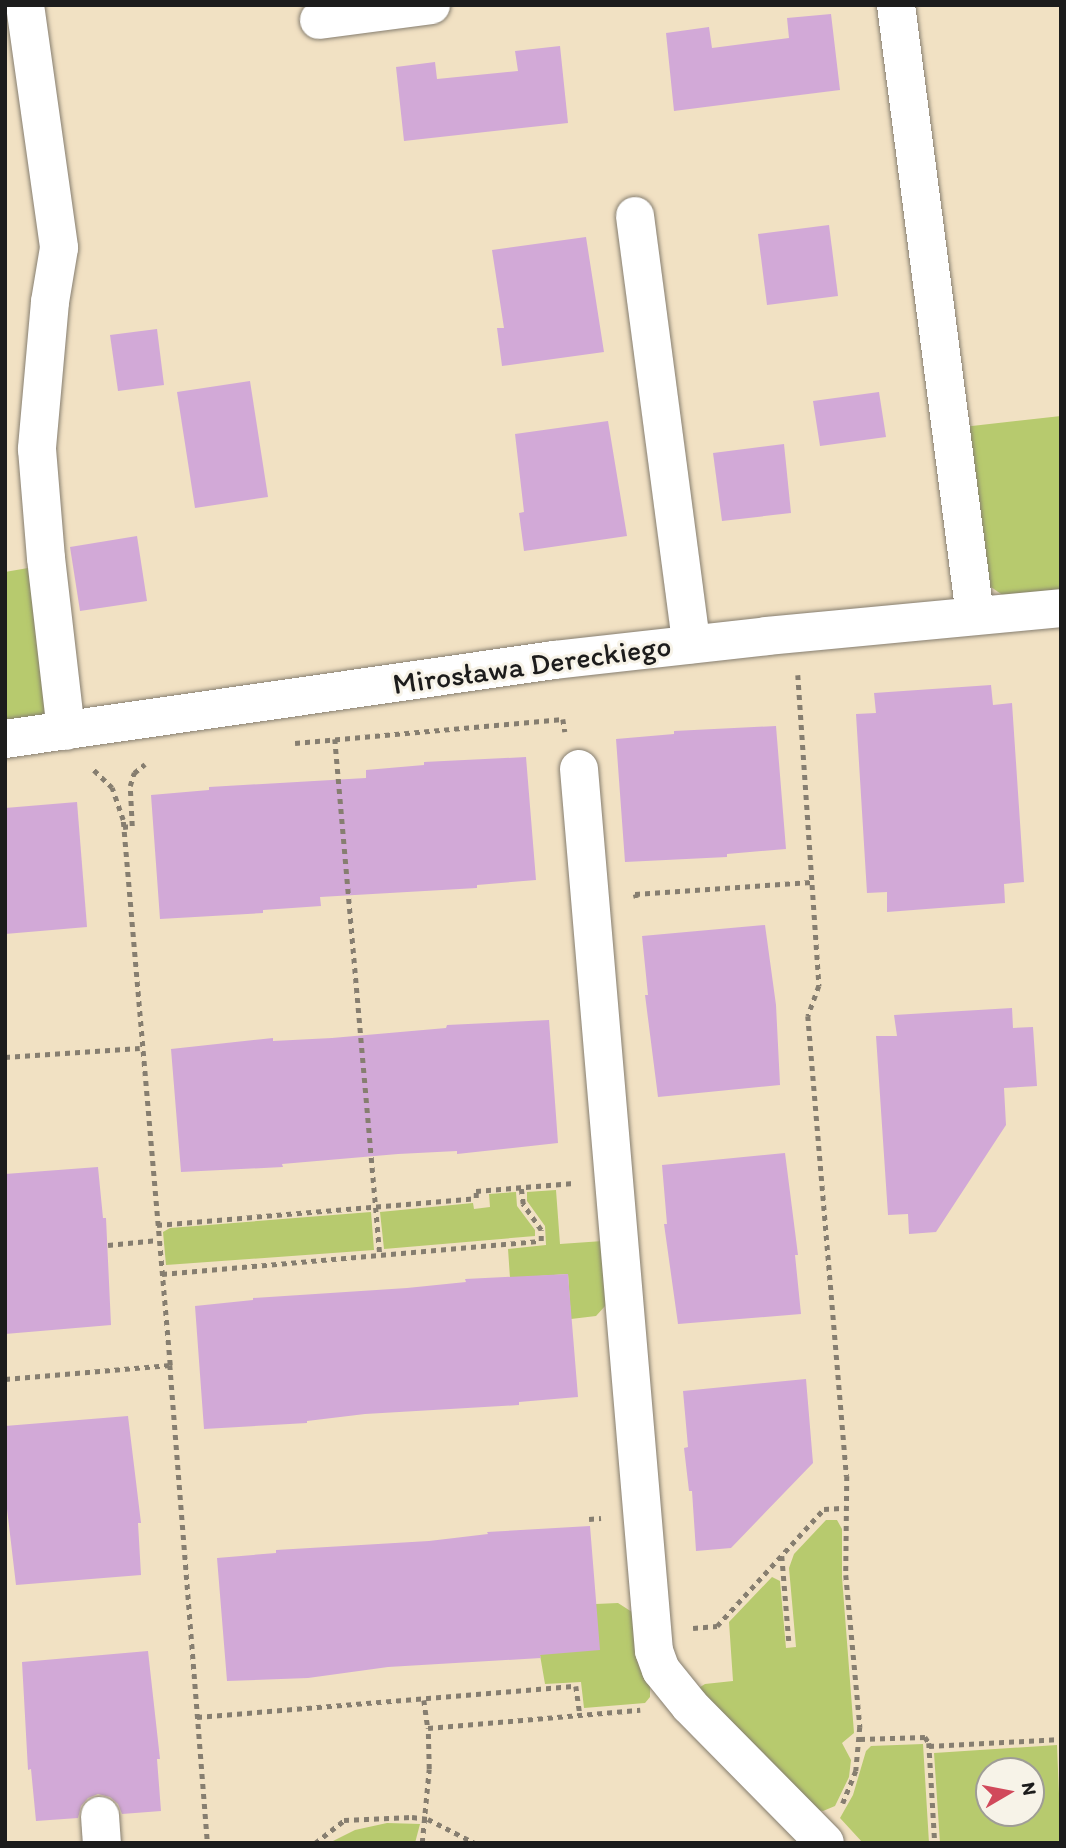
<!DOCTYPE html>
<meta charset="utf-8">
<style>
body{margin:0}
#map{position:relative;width:1066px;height:1848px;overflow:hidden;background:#f1e1c3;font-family:Itim,sans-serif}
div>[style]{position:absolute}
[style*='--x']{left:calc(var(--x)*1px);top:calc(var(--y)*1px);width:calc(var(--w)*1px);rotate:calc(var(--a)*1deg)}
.green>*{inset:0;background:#b7ca6e}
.building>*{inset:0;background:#d2a9d7}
.path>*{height:4.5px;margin-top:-2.25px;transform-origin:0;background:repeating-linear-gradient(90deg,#867e70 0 5px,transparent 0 10px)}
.roads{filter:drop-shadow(0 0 2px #867e70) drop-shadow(0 0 2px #867e70)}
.minor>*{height:38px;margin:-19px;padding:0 19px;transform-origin:19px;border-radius:19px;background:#fff}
span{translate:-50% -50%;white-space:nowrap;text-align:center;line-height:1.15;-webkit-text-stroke:6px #f7f3e8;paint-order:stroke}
.street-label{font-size:30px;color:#1c1c1c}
.frame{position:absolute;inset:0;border:7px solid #1c1c1c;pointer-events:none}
.north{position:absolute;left:975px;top:1757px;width:70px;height:70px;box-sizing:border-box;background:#f7f3e8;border:2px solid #9f9d96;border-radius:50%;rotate:80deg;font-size:19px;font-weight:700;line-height:28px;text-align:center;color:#1c1c1c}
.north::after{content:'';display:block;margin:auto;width:24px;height:32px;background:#d1495b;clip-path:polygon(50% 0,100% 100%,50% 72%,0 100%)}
</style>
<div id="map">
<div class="green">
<div style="clip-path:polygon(1061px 416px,1061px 594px,1010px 600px,982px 581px,963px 427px)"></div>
<div style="clip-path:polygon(28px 568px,48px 719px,5px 723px,5px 572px)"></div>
<div style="clip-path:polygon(556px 1190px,560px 1244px,603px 1241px,606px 1305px,596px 1316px,571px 1319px,568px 1274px,510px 1278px,508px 1249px,546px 1245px,545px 1226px,527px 1201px,527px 1192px)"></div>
<div style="clip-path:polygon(516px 1192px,517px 1206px,535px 1230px,535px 1236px,384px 1249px,380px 1212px,473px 1203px,474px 1209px,490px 1207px,489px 1194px)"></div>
<div style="clip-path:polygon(371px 1212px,374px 1250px,166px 1265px,163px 1232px,170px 1228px)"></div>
<div style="clip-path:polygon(826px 1520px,837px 1520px,842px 1529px,842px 1577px,854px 1733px,842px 1743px,851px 1760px,849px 1777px,835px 1806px,823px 1811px,817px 1810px,697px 1689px,705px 1684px,733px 1681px,729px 1622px,772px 1577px,780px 1581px,786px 1648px,796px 1647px,789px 1568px,794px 1554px)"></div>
<div style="clip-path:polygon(618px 1603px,632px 1612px,650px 1683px,650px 1697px,645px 1703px,584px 1708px,581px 1682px,545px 1684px,540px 1655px,596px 1604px)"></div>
<div style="clip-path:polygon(923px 1744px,929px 1843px,863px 1843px,840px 1818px,853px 1795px,866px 1751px,871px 1746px)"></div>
<div style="clip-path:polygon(evenodd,1057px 1745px,1061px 1843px,940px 1843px,934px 1753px,1057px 1745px,1031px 1771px,1031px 1813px,989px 1813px,989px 1771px,1031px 1771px)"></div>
<div style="clip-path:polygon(387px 1823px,420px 1824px,415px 1843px,329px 1843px,355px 1830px)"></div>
</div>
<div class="building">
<div style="clip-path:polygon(831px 14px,840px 90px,674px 111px,666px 33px,709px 27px,712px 48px,789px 38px,787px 18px)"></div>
<div style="clip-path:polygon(560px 46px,568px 123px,404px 141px,396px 67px,435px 62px,437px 79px,518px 71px,515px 51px)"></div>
<div style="clip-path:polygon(829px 225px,838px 296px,767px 305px,758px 234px)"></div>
<div style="clip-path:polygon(586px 237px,604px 352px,502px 366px,497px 328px,504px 328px,492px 250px)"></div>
<div style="clip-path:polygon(157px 329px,164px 385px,118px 391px,110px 335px)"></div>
<div style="clip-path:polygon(250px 381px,268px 497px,195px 508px,177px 392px)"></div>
<div style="clip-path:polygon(879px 392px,886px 437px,820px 446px,813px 401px)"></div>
<div style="clip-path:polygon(608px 421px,627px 536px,524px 551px,519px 513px,524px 512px,515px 434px)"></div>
<div style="clip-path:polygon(784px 444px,791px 513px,722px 521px,713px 453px)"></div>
<div style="clip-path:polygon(137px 536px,147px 601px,80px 611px,70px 547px)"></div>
<div style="clip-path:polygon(991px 685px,993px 705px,1012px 703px,1024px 882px,1004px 884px,1005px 903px,887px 912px,887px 892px,867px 893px,856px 714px,876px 713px,874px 693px)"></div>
<div style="clip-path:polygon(776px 726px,786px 849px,727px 854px,727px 857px,625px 862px,616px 739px,674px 734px,674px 731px)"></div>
<div style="clip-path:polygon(526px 757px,536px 880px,477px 885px,477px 888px,320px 897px,321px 906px,263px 910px,263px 913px,160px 919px,151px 795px,209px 790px,209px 787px,366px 778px,366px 770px,424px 765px,424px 762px)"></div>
<div style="clip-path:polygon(77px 802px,87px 927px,5px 934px,5px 808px)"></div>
<div style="clip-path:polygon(765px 925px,776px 1005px,780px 1085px,658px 1097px,645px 995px,648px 995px,642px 936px)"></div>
<div style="clip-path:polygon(1012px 1008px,1013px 1028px,1033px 1027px,1037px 1086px,1004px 1088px,1006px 1125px,936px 1232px,909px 1234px,908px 1214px,888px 1215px,876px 1036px,897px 1036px,894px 1015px)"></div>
<div style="clip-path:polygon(549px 1020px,558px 1143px,457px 1154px,457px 1151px,398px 1154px,282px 1164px,283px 1167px,181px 1172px,171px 1049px,273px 1038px,273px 1041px,332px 1038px,446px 1028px,447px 1025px)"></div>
<div style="clip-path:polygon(785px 1153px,798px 1255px,795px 1255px,801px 1314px,678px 1324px,664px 1224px,667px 1224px,662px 1165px)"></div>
<div style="clip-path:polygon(98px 1167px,103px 1218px,106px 1218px,111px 1325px,5px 1334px,5px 1174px)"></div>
<div style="clip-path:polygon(568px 1274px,578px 1397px,519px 1402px,519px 1405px,365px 1414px,307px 1421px,307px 1423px,204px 1429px,195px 1306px,253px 1300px,253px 1298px,407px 1288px,466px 1282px,465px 1279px)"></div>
<div style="clip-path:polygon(806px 1379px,813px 1463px,731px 1548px,696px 1551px,692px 1491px,689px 1491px,684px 1448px,688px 1447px,683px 1391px)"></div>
<div style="clip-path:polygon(128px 1416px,141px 1523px,138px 1523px,141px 1575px,16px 1585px,5px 1492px,5px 1426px)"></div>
<div style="clip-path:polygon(590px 1526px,600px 1650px,540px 1655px,541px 1658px,388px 1667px,308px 1678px,227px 1681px,217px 1558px,276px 1553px,276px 1550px,429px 1541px,488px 1534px,487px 1532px)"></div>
<div style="clip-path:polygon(148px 1651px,160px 1759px,157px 1759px,161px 1811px,122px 1814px,118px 1804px,110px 1797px,98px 1794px,88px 1798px,81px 1806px,78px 1818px,36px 1821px,31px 1769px,28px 1770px,22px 1662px)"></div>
</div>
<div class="path">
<div style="--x:798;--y:675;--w:312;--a:86.1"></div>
<div style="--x:819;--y:986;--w:32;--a:110"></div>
<div style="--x:808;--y:1016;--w:462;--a:85.2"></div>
<div style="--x:847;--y:1476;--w:99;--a:90.6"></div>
<div style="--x:846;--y:1575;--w:153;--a:84.7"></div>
<div style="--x:860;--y:1727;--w:44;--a:95.2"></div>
<div style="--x:856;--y:1771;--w:35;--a:112"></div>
<div style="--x:335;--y:739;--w:518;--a:85.02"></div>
<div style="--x:295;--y:743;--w:269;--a:-5.1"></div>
<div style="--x:563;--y:719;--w:13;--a:81"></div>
<div style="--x:123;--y:827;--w:9;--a:-6"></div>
<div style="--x:132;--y:826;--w:40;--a:-92.9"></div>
<div style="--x:130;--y:786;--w:14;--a:-73"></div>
<div style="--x:134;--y:773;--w:14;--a:-39"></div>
<div style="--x:636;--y:898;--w:4;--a:-104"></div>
<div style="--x:635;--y:894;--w:177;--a:-3.9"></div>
<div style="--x:5;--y:1057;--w:135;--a:-3.8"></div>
<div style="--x:157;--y:1225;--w:320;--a:-4.8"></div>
<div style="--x:476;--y:1198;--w:7;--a:-90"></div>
<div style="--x:476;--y:1191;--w:98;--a:-4.7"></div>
<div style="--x:108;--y:1245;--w:50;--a:-5.7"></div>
<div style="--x:162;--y:1274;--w:380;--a:-5"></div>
<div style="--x:541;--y:1241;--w:11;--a:-90"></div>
<div style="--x:541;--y:1230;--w:32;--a:-125"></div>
<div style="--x:523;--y:1204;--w:17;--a:-97"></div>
<div style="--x:170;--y:1365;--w:480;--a:85.5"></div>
<div style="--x:5;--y:1379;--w:166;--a:-4.8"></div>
<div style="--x:170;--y:1365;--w:547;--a:-94.93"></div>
<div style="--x:123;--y:820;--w:34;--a:-109"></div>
<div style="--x:112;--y:788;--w:28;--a:-136"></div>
<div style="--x:589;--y:1519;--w:12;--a:-5"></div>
<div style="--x:782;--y:1556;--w:85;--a:85.3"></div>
<div style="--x:693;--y:1628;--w:24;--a:-5"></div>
<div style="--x:717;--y:1626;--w:159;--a:-47.6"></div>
<div style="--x:824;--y:1509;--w:22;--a:-3"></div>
<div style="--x:424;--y:1700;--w:28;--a:82"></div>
<div style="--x:428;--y:1728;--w:213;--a:-4.9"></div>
<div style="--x:197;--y:1717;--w:380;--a:-4.7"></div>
<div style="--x:576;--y:1686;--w:29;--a:82"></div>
<div style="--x:860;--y:1739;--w:65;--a:-1.8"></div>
<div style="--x:925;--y:1737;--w:7;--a:56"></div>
<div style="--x:929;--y:1743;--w:100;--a:86.6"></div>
<div style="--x:929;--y:1746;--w:132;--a:-3"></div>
<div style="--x:315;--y:1843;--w:37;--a:-38"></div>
<div style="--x:344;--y:1820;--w:68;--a:-2.5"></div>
<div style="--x:412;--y:1817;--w:16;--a:7"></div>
<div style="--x:428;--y:1819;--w:53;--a:27.1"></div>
<div style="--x:422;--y:1843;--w:74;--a:-84.6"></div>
<div style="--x:429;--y:1769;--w:41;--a:-91.4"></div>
</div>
<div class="roads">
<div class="minor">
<div style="--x:25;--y:5;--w:245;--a:82"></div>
<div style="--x:59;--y:248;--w:55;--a:99.5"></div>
<div style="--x:50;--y:302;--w:148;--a:95.1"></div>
<div style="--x:37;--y:449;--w:109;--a:85.3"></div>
<div style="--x:46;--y:558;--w:174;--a:83.4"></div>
<div style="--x:896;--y:5;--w:616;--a:82.63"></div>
<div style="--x:319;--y:20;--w:113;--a:-7.6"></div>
<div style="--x:635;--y:216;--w:432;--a:82.5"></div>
<div style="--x:5;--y:739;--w:555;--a:-8.19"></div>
<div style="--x:554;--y:660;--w:214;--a:-6.4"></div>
<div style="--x:767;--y:636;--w:295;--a:-5.4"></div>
<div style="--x:579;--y:769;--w:885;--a:85.14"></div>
<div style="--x:654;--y:1651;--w:20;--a:70"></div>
<div style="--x:661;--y:1670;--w:46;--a:51.1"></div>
<div style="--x:690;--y:1706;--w:192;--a:45.4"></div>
<div style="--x:100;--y:1816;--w:27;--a:86"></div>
</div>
</div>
<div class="street-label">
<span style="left:532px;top:665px;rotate:-8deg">Mirosława Dereckiego</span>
</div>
<div class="frame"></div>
<div class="north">N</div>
</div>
